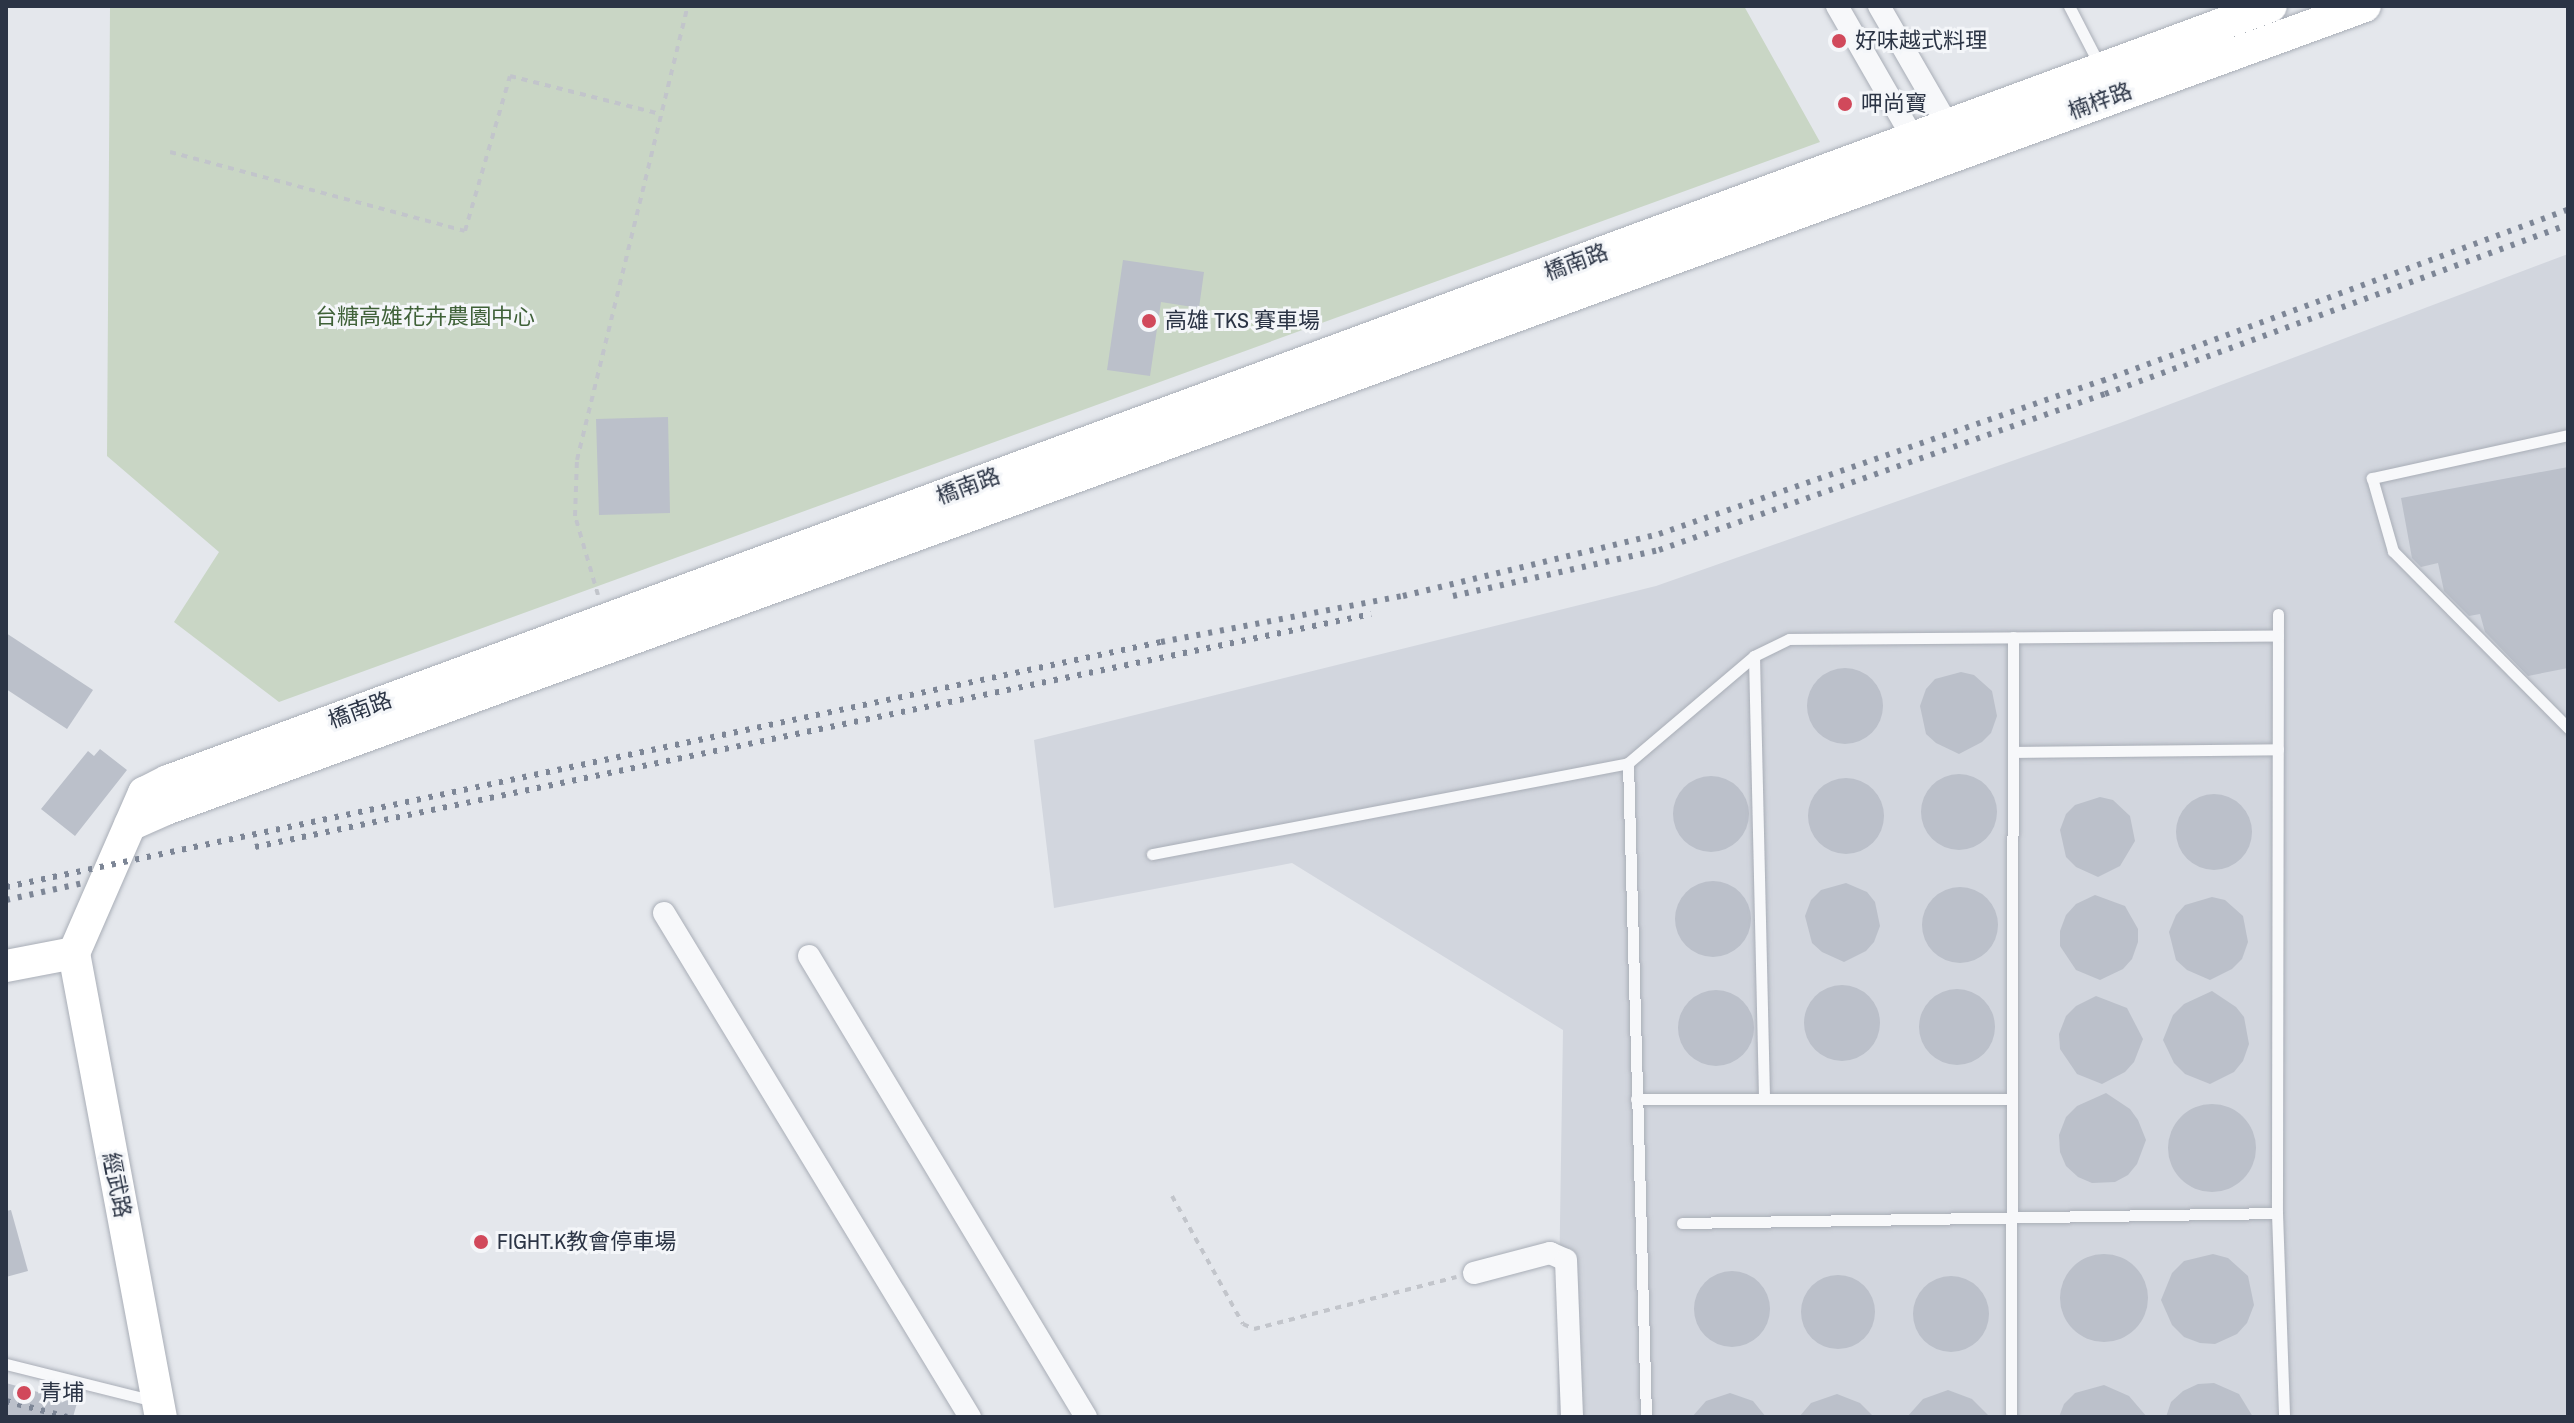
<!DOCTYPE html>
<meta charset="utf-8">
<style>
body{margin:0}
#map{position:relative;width:2574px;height:1423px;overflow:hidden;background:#e4e7ec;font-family:"Archivo Narrow","Noto Sans TC",sans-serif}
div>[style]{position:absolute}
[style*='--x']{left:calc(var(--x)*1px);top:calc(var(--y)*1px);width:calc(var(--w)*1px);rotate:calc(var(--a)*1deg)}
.built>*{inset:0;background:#d2d6de}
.green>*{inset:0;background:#c9d6c5}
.building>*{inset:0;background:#bbc0ca}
.round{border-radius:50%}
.path>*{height:4px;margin-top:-2px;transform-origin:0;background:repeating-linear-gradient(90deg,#c2c5cb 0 6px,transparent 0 12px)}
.roads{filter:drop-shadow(0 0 2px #a9aeb7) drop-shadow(0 0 2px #a9aeb7)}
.lane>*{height:11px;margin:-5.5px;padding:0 5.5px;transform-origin:5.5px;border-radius:5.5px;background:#f7f8fa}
.street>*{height:22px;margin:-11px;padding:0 11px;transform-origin:11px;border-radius:11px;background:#f7f8fa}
.secondary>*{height:32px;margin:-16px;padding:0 16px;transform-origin:16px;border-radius:16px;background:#fff}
.rail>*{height:6px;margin-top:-3px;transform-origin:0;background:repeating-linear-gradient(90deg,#7d8696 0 4px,transparent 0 12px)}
.dots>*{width:22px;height:22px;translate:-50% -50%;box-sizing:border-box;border:4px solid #f4f6f9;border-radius:50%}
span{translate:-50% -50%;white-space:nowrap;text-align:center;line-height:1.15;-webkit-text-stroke:6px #f4f6f9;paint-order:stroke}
.poi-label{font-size:22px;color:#2b3445}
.left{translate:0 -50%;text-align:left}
.street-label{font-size:22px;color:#2b3445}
.park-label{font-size:22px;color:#3f6138}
.frame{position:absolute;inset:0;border:8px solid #2b3445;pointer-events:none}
</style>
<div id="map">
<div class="built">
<div style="clip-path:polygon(2568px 254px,2568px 1417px,1557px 1417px,1563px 1030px,1292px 863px,1054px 908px,1034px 740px,1656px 586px,2120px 423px)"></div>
</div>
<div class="green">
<div style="clip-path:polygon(110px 6px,1744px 6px,1820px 142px,279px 702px,174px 622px,219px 552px,107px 456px)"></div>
</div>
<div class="building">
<div style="clip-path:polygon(1123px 260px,1204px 272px,1199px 308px,1161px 302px,1150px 376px,1107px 370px)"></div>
<div style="clip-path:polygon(668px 417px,670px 513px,599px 515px,596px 419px)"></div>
<div style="clip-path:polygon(2568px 467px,2568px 668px,2528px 676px,2485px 632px,2480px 614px,2469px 616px,2444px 591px,2438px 563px,2421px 567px,2412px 558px,2401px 498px)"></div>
<div style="clip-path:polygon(6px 633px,93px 690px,67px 729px,6px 689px)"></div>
<div class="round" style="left:1807px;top:668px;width:76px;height:76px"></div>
<div style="clip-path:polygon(1961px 672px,1974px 675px,1992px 691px,1997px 716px,1991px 733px,1982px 742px,1959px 754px,1936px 743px,1926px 734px,1920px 706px,1926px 689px,1935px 679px)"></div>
<div style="clip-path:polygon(100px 749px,127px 770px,75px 836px,41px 809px,88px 751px,94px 756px)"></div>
<div class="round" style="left:1921px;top:774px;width:76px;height:76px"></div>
<div class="round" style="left:1673px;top:776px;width:76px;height:76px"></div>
<div class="round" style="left:1808px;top:778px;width:76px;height:76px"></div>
<div class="round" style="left:2176px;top:794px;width:76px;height:76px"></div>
<div style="clip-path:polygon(2100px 797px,2113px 800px,2130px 816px,2135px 841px,2120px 866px,2098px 877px,2076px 867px,2066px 857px,2060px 830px,2066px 814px,2075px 805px)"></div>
<div class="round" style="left:1675px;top:881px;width:76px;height:76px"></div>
<div style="clip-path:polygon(1846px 883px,1867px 892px,1875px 902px,1880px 926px,1874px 942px,1866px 951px,1844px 962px,1822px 952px,1812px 943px,1805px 916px,1811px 900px,1821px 890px)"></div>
<div class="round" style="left:1922px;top:887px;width:76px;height:76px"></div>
<div style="clip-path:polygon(2095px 895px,2125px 906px,2138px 929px,2138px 942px,2132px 959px,2123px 969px,2100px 980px,2076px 970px,2060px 946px,2060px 931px,2066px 915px,2076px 904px)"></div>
<div style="clip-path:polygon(2212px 897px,2225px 900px,2243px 916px,2248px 942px,2242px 959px,2232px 969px,2210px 980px,2187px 970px,2176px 960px,2169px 932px,2176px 915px,2185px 905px)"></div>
<div class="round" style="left:1804px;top:985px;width:76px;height:76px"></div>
<div class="round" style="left:1919px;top:989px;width:76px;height:76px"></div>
<div class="round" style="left:1678px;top:990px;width:76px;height:76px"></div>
<div style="clip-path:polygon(2212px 991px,2236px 1007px,2244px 1017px,2249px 1044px,2243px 1061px,2234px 1072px,2210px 1084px,2185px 1074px,2174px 1063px,2163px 1040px,2173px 1015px,2184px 1004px)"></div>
<div style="clip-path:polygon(2096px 996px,2127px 1008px,2143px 1039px,2134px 1062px,2125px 1072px,2102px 1084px,2077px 1074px,2060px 1049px,2059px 1034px,2066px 1016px,2076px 1006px)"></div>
<div style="clip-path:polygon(2106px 1093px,2130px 1109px,2138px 1120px,2146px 1140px,2137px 1164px,2128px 1175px,2115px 1182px,2092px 1183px,2078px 1177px,2066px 1166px,2060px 1152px,2059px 1135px,2066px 1117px,2077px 1106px)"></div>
<div class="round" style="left:2168px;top:1104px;width:88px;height:88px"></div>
<div style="clip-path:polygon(11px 1210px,28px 1271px,6px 1277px,6px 1211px)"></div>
<div style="clip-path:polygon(2213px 1254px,2228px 1258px,2248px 1276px,2254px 1305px,2247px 1323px,2237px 1334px,2215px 1344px,2200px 1343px,2184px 1337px,2172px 1325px,2161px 1300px,2172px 1273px,2184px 1261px)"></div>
<div class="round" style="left:2060px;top:1254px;width:88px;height:88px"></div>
<div class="round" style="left:1694px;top:1271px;width:76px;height:76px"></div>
<div class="round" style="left:1801px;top:1275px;width:74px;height:74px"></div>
<div class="round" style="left:1913px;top:1276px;width:76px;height:76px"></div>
<div style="clip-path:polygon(6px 1383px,77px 1403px,73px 1417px,6px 1417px)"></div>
<div style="clip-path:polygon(2214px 1383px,2239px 1394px,2253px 1417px,2166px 1417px,2171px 1402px,2183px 1391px,2198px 1384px)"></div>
<div style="clip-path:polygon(2104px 1385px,2129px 1396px,2147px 1417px,2059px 1417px,2064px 1404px,2075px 1393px)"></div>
<div style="clip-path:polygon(1948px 1390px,1972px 1399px,1990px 1417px,1907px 1417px,1923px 1399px)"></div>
<div style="clip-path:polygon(1730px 1393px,1753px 1401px,1766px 1417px,1692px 1417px,1706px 1401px)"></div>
<div style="clip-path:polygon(1837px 1394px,1860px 1403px,1874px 1417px,1799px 1417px,1811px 1403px)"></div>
</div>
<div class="path">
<div style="--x:170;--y:152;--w:305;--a:15"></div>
<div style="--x:465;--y:231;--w:161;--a:-73.8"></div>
<div style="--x:510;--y:76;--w:155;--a:14.2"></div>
<div style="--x:598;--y:595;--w:82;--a:-106.2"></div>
<div style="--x:575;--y:516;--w:56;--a:-88"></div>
<div style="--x:577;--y:460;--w:467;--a:-76.3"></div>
<div style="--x:1172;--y:1196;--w:146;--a:61"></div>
<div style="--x:1243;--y:1324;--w:12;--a:24"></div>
<div style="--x:1254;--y:1329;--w:209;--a:-14.4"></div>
</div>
<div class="roads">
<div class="lane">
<div style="--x:2069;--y:6;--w:68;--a:62.7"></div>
<div style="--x:2568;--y:435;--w:201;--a:167.6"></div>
<div style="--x:2372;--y:478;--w:76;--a:74"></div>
<div style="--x:2393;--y:551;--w:249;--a:45.3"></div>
<div style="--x:2278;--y:614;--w:599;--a:90.1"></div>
<div style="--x:2277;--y:1213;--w:204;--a:88"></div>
<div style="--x:1754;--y:656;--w:443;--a:88.7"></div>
<div style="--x:2013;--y:752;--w:265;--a:-0.6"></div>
<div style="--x:1628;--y:763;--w:654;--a:88.42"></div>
<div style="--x:1152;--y:854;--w:485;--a:-10.8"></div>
<div style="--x:1628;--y:763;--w:165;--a:-40.3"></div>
<div style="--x:1754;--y:656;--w:39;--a:-26"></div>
<div style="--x:1789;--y:639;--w:489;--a:-0.4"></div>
<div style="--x:1636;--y:1099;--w:376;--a:0"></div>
<div style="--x:1682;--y:1223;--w:595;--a:-0.96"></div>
<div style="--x:6;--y:1364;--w:153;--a:14"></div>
<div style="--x:2011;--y:1417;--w:780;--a:-89.85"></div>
</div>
<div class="street">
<div style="--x:1837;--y:6;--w:163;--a:60.1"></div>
<div style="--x:1879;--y:6;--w:150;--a:60"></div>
<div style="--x:664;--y:913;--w:590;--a:58.74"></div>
<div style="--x:809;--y:956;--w:538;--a:59"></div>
<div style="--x:1474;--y:1273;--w:79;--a:-14.7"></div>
<div style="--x:1550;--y:1253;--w:17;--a:24"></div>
<div style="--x:1566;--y:1260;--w:157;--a:87.8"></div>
</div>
<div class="secondary">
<div style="--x:130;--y:825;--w:36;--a:-24"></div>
<div style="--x:163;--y:810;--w:2344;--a:-20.06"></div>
<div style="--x:74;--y:953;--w:175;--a:-66.4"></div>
<div style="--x:144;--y:793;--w:27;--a:-27"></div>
<div style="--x:168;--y:781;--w:2241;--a:-20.23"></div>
<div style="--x:74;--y:953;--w:472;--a:79.4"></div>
<div style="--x:6;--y:966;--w:69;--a:-10.8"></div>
</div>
</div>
<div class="rail">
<div style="--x:1453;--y:596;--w:211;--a:-12.6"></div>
<div style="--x:1659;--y:550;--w:472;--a:-19.3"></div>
<div style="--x:2105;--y:394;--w:493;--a:-20.1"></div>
<div style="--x:255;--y:847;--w:1140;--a:-11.79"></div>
<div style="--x:6;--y:887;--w:1181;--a:-11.98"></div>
<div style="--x:1161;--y:642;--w:246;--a:-10.8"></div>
<div style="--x:1403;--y:596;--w:263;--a:-13.6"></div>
<div style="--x:1659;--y:534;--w:469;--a:-19.1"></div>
<div style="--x:2102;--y:381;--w:496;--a:-20.2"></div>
<div style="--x:6;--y:900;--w:79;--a:-12.4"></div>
<div style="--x:6;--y:1401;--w:63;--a:14.7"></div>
</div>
<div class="dots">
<div style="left:1839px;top:41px;background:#d1495b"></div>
<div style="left:1845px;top:104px;background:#d1495b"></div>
<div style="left:1149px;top:321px;background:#d1495b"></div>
<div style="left:481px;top:1242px;background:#d1495b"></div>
<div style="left:24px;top:1393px;background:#d1495b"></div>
</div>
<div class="poi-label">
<span class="left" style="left:1855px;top:41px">好味越式料理</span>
<span class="left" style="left:1861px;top:104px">呷尚寶</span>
<span class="left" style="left:1165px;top:321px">高雄 TKS 賽車場</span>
<span class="left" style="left:497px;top:1242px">FIGHT.K教會停車場</span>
<span class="left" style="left:40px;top:1393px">青埔</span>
</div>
<div class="street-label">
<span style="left:2100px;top:101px;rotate:-20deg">楠梓路</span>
<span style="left:1576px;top:262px;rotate:-20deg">橋南路</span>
<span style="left:968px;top:486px;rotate:-20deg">橋南路</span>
<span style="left:360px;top:710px;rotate:-20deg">橋南路</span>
<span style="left:117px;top:1185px;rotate:79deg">經武路</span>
</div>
<div class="park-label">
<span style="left:425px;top:317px">台糖高雄花卉農園中心</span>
</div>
<div class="frame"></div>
</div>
